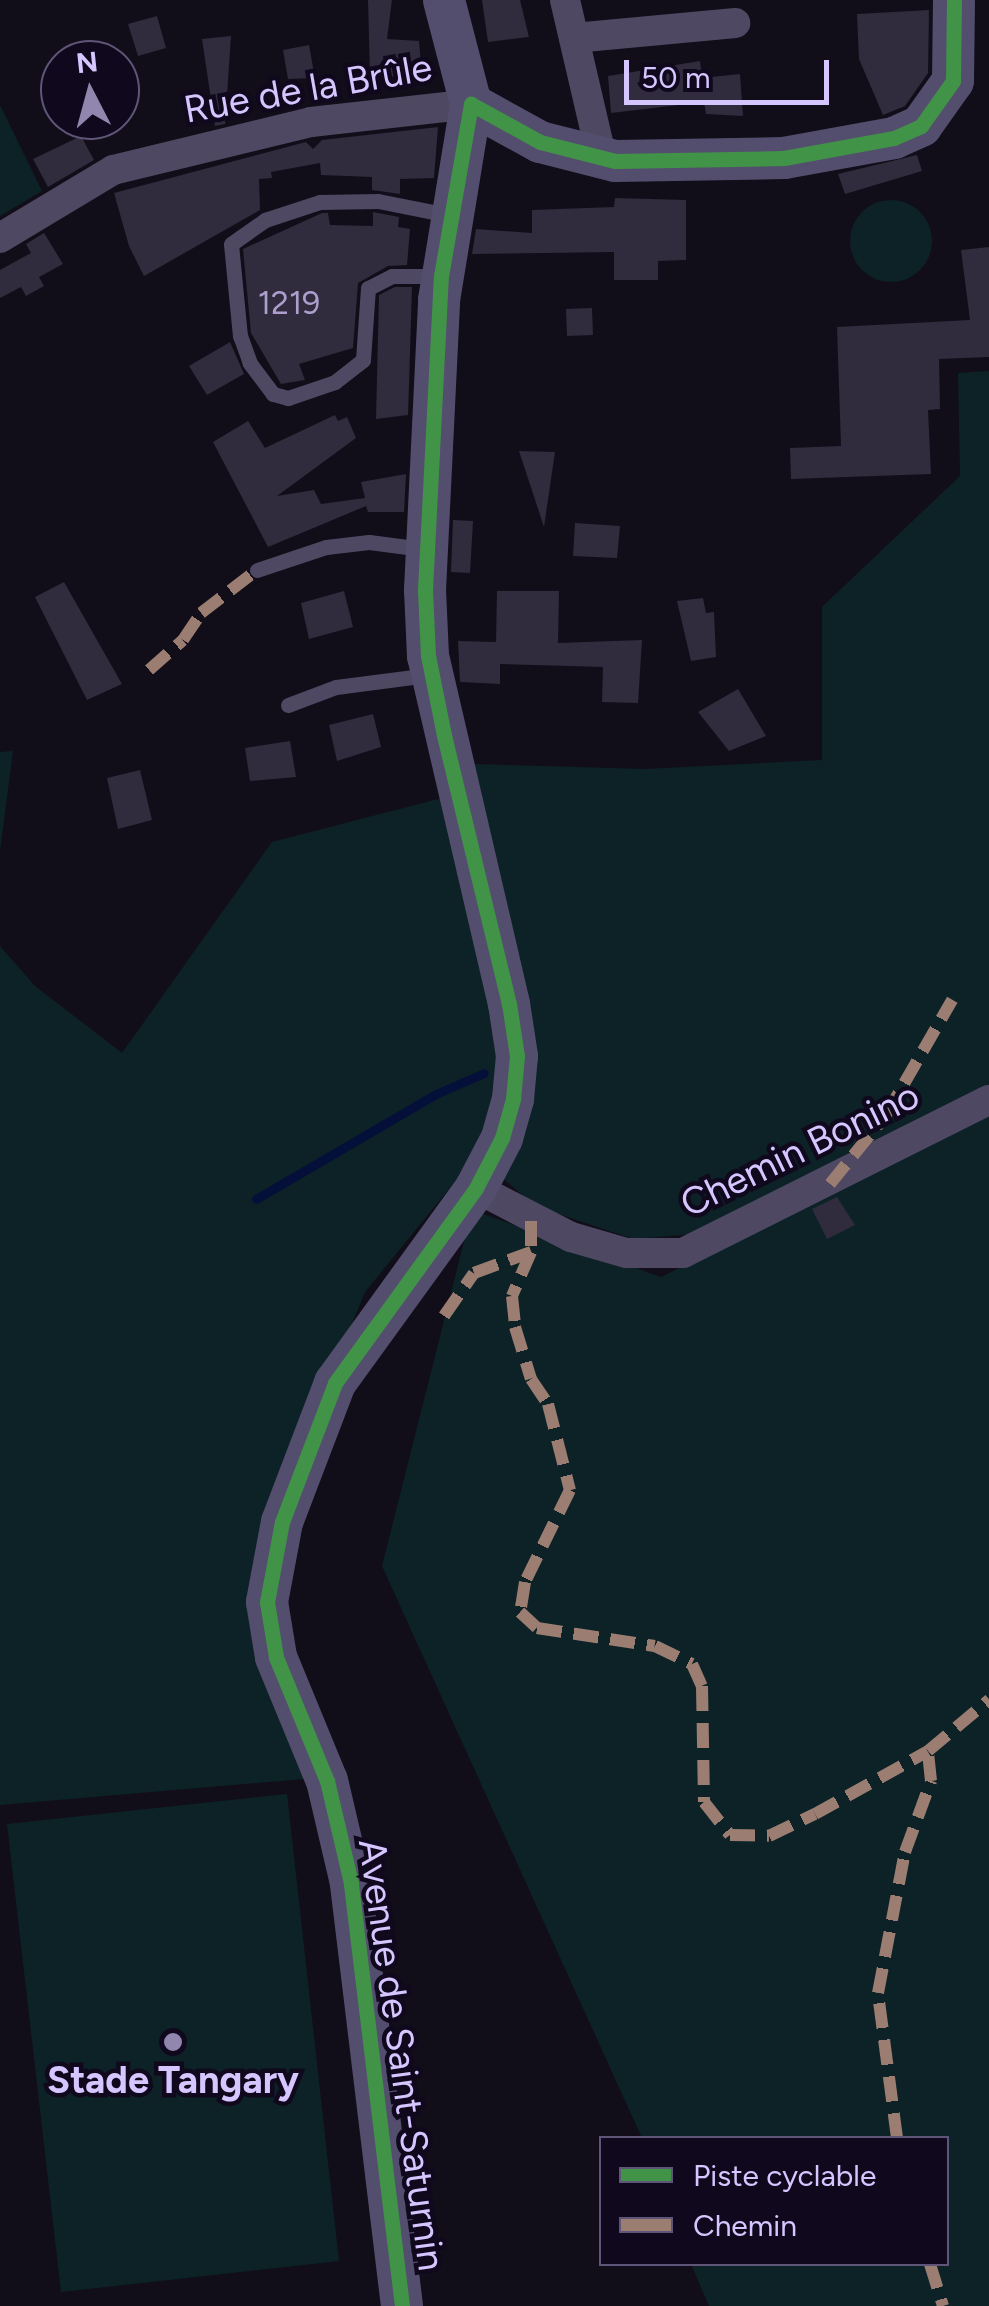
<!DOCTYPE html>
<meta charset="utf-8">
<style>
body{margin:0}
#map{position:relative;width:989px;height:2306px;overflow:hidden;background:#110e19;font-family:Figtree,sans-serif}
div>[style]{position:absolute}
[style*='--x']{left:calc(var(--x)*1px);top:calc(var(--y)*1px);width:calc(var(--w)*1px);rotate:calc(var(--a)*1deg)}
.green>*{inset:0;background:#0d2226}
.round{border-radius:50%}
.stream>*{height:9px;margin:-4.5px;padding:0 4.5px;transform-origin:4.5px;border-radius:4.5px;background:#05103a}
.building>*{inset:0;background:#302b3d}
.lane>*{height:15px;margin:-7.5px;padding:0 7.5px;transform-origin:7.5px;border-radius:7.5px;background:#4e4863}
.street>*{height:30px;margin:-15px;padding:0 15px;transform-origin:15px;border-radius:15px;background:#4e4863}
.secondary>*{height:42px;margin:-21px;padding:0 21px;transform-origin:21px;border-radius:21px;background:#544e6e}
.quiet>*{height:12px;margin-top:-6px;transform-origin:0;background:repeating-linear-gradient(90deg,#9b7d72 0 25px,transparent 0 37px)}
.cycleway>*{height:15px;margin:-7.5px;padding:0 7.5px;transform-origin:7.5px;border-radius:7.5px;background:#419447}
.dots>*{width:28px;height:28px;translate:-50% -50%;box-sizing:border-box;border:5px solid #10091e;border-radius:50%}
span{translate:-50% -50%;white-space:nowrap;text-align:center;line-height:1.15;-webkit-text-stroke:9px #10091e;paint-order:stroke}
.number-label{font-size:32px;color:#ac9fce}
.number-label span{-webkit-text-stroke-width:0}
.street-label{font-size:38px;color:#d5c6ff}
.poi-label{font-size:38px;color:#d5c6ff;font-weight:700}
.legend{position:absolute;left:599px;top:2136px;width:350px;height:130px;box-sizing:border-box;background:#10091e;border:2px solid #5f5578;margin:0;padding:12px 18px;list-style:none;font-size:30px;color:#d5c6ff}
.legend li{display:flex;align-items:center;gap:20px;height:50px}
.legend b{width:50px;border:2px solid #5f5578}
.north{position:absolute;left:40px;top:40px;width:100px;height:100px;box-sizing:border-box;background:#10091e;border:2px solid #5f5578;border-radius:50%;rotate:354deg;font-size:28px;font-weight:700;line-height:40px;text-align:center;color:#d5c6ff}
.north::after{content:'';display:block;margin:auto;width:35px;height:45px;background:#9086ae;clip-path:polygon(50% 0,100% 100%,50% 72%,0 100%)}
.scale{position:absolute;left:624px;top:60px;width:205px;height:45px;box-sizing:border-box;border:5px solid #d5c6ff;border-top:0;padding-left:12px;font-size:30px;line-height:35px;white-space:nowrap;color:#d5c6ff;-webkit-text-stroke:8px #10091e;paint-order:stroke}
</style>
<div id="map">
<div class="green">
<div style="clip-path:polygon(0 105px,42px 191px,0 216px)"></div>
<div class="round" style="left:850px;top:200px;width:82px;height:82px"></div>
<div style="clip-path:polygon(989px 371px,989px 1084px,707px 1233px,633px 1239px,535px 1206px,500px 1176px,528px 1123px,473px 764px,644px 769px,822px 760px,822px 607px,960px 476px,958px 373px)"></div>
<div style="clip-path:polygon(13px 751px,0 851px,0 752px)"></div>
<div style="clip-path:polygon(442px 798px,503px 1038px,496px 1097px,471px 1162px,365px 1292px,279px 1500px,304px 1779px,0 1805px,0 946px,35px 986px,122px 1053px,272px 842px)"></div>
<div style="clip-path:polygon(989px 1116px,989px 2306px,709px 2306px,691px 2264px,946px 2264px,946px 2138px,642px 2138px,382px 1566px,472px 1210px,661px 1277px)"></div>
<div style="clip-path:polygon(287px 1794px,339px 2261px,61px 2292px,7px 1824px)"></div>
</div>
<div class="stream">
<div style="--x:256;--y:1199;--w:208;--a:-30.3"></div>
<div style="--x:436;--y:1094;--w:52;--a:-23.6"></div>
</div>
<div class="building">
<div style="clip-path:polygon(368px 0,392px 0,387px 39px,419px 41px,422px 76px,370px 77px)"></div>
<div style="clip-path:polygon(482px 0,520px 0,529px 37px,488px 42px)"></div>
<div style="clip-path:polygon(929px 10px,928px 73px,905px 106px,883px 115px,859px 59px,857px 14px)"></div>
<div style="clip-path:polygon(157px 16px,166px 48px,138px 56px,128px 24px)"></div>
<div style="clip-path:polygon(231px 36px,225px 124px,215px 126px,202px 39px)"></div>
<div style="clip-path:polygon(309px 45px,315px 78px,288px 79px,283px 50px)"></div>
<div style="clip-path:polygon(700px 61px,702px 78px,740px 74px,743px 116px,706px 114px,704px 102px,611px 113px,608px 76px)"></div>
<div style="clip-path:polygon(438px 127px,434px 178px,400px 179px,400px 194px,372px 190px,372px 177px,321px 175px,320px 163px,271px 172px,272px 178px,259px 179px,260px 210px,144px 276px,129px 246px,114px 193px,306px 142px,313px 149px,322px 140px)"></div>
<div style="clip-path:polygon(81px 136px,94px 160px,48px 187px,33px 159px)"></div>
<div style="clip-path:polygon(917px 155px,922px 171px,845px 194px,838px 174px)"></div>
<div style="clip-path:polygon(615px 198px,686px 200px,686px 260px,658px 261px,658px 280px,614px 280px,614px 252px,472px 254px,476px 229px,532px 233px,532px 210px,614px 207px)"></div>
<div style="clip-path:polygon(373px 212px,399px 217px,398px 227px,410px 229px,407px 265px,388px 266px,358px 283px,353px 348px,299px 364px,305px 380px,281px 384px,251px 333px,243px 249px,322px 213px,328px 213px,330px 225px,373px 226px)"></div>
<div style="clip-path:polygon(44px 233px,63px 264px,39px 277px,44px 286px,26px 296px,21px 287px,0 298px,0 270px,31px 253px,26px 244px)"></div>
<div style="clip-path:polygon(989px 247px,989px 357px,939px 359px,940px 409px,928px 410px,931px 474px,791px 479px,790px 448px,841px 446px,837px 327px,970px 320px,961px 250px)"></div>
<div style="clip-path:polygon(395px 287px,412px 287px,408px 415px,376px 419px,379px 295px)"></div>
<div style="clip-path:polygon(592px 308px,593px 335px,567px 336px,566px 309px)"></div>
<div style="clip-path:polygon(230px 342px,244px 374px,207px 395px,189px 366px)"></div>
<div style="clip-path:polygon(335px 415px,338px 421px,347px 417px,356px 438px,277px 496px,314px 490px,321px 504px,365px 498px,361px 482px,406px 474px,404px 512px,368px 512px,366px 506px,268px 547px,213px 442px,248px 421px,265px 448px)"></div>
<div style="clip-path:polygon(519px 451px,555px 452px,544px 527px)"></div>
<div style="clip-path:polygon(453px 520px,473px 521px,470px 573px,451px 572px)"></div>
<div style="clip-path:polygon(575px 523px,620px 526px,617px 558px,573px 556px)"></div>
<div style="clip-path:polygon(64px 582px,122px 684px,87px 700px,35px 597px)"></div>
<div style="clip-path:polygon(344px 591px,353px 627px,309px 639px,301px 603px)"></div>
<div style="clip-path:polygon(497px 591px,559px 591px,558px 643px,642px 640px,638px 703px,602px 702px,603px 667px,500px 664px,500px 684px,460px 682px,458px 641px,496px 642px)"></div>
<div style="clip-path:polygon(703px 598px,706px 613px,714px 612px,716px 657px,691px 661px,677px 601px)"></div>
<div style="clip-path:polygon(738px 689px,766px 736px,729px 751px,698px 712px)"></div>
<div style="clip-path:polygon(373px 714px,381px 747px,337px 761px,329px 725px)"></div>
<div style="clip-path:polygon(290px 741px,296px 777px,250px 781px,245px 748px)"></div>
<div style="clip-path:polygon(140px 770px,152px 820px,118px 829px,107px 778px)"></div>
<div style="clip-path:polygon(837px 1197px,855px 1225px,827px 1239px,812px 1209px)"></div>
</div>
<div class="lane">
<div style="--x:441;--y:276;--w:49;--a:180"></div>
<div style="--x:392;--y:276;--w:27;--a:153"></div>
<div style="--x:368;--y:288;--w:72;--a:94"></div>
<div style="--x:363;--y:360;--w:36;--a:142"></div>
<div style="--x:335;--y:382;--w:50;--a:161.2"></div>
<div style="--x:288;--y:398;--w:16;--a:-165"></div>
<div style="--x:273;--y:394;--w:39;--a:-127"></div>
<div style="--x:250;--y:363;--w:29;--a:-110"></div>
<div style="--x:240;--y:336;--w:92;--a:-95.6"></div>
<div style="--x:231;--y:244;--w:42;--a:-35.2"></div>
<div style="--x:265;--y:220;--w:58;--a:-18.1"></div>
<div style="--x:320;--y:202;--w:58;--a:-1"></div>
<div style="--x:378;--y:201;--w:71;--a:11.3"></div>
<div style="--x:257;--y:570;--w:73;--a:-18.4"></div>
<div style="--x:326;--y:547;--w:43;--a:-6.6"></div>
<div style="--x:369;--y:542;--w:54;--a:7.4"></div>
<div style="--x:288;--y:705;--w:51;--a:-20.6"></div>
<div style="--x:336;--y:687;--w:94;--a:-7.4"></div>
</div>
<div class="street">
<div style="--x:565;--y:0;--w:163;--a:76.9"></div>
<div style="--x:574;--y:38;--w:162;--a:-5.3"></div>
<div style="--x:0;--y:238;--w:132;--a:-31"></div>
<div style="--x:113;--y:170;--w:204;--a:-13.6"></div>
<div style="--x:311;--y:122;--w:161;--a:-6.4"></div>
<div style="--x:476;--y:1188;--w:107;--a:27.3"></div>
<div style="--x:571;--y:1237;--w:57;--a:16.2"></div>
<div style="--x:626;--y:1253;--w:57;--a:0"></div>
<div style="--x:683;--y:1253;--w:342;--a:-26.6"></div>
</div>
<div class="secondary">
<div style="--x:471;--y:104;--w:79;--a:28.8"></div>
<div style="--x:540;--y:142;--w:77;--a:14.2"></div>
<div style="--x:615;--y:161;--w:169;--a:-1"></div>
<div style="--x:784;--y:158;--w:112;--a:-10.3"></div>
<div style="--x:894;--y:138;--w:30;--a:-24"></div>
<div style="--x:921;--y:126;--w:55;--a:-54.6"></div>
<div style="--x:953;--y:81;--w:81;--a:-89.3"></div>
<div style="--x:402;--y:2306;--w:426;--a:-96.9"></div>
<div style="--x:351;--y:1883;--w:105;--a:-103.2"></div>
<div style="--x:327;--y:1781;--w:134;--a:-112.4"></div>
<div style="--x:276;--y:1657;--w:56;--a:-99.3"></div>
<div style="--x:267;--y:1602;--w:81;--a:-79.4"></div>
<div style="--x:282;--y:1522;--w:149;--a:-69.1"></div>
<div style="--x:335;--y:1383;--w:241;--a:-54.1"></div>
<div style="--x:476;--y:1188;--w:56;--a:-62.5"></div>
<div style="--x:502;--y:1138;--w:41;--a:-74.2"></div>
<div style="--x:513;--y:1099;--w:43;--a:-84.7"></div>
<div style="--x:517;--y:1056;--w:53;--a:-98.7"></div>
<div style="--x:509;--y:1004;--w:357;--a:-103.1"></div>
<div style="--x:428;--y:656;--w:66;--a:-92.6"></div>
<div style="--x:425;--y:590;--w:290;--a:-87.2"></div>
<div style="--x:439;--y:300;--w:199;--a:-80.7"></div>
<div style="--x:471;--y:104;--w:107;--a:-104.6"></div>
</div>
<div class="quiet">
<div style="--x:149;--y:670;--w:45;--a:-41.4"></div>
<div style="--x:183;--y:640;--w:32;--a:-56"></div>
<div style="--x:201;--y:613;--w:71;--a:-37.5"></div>
<div style="--x:830;--y:1184;--w:89;--a:-50.9"></div>
<div style="--x:886;--y:1115;--w:133;--a:-60.1"></div>
<div style="--x:531;--y:1221;--w:31;--a:90"></div>
<div style="--x:531;--y:1252;--w:48;--a:113.4"></div>
<div style="--x:512;--y:1296;--w:31;--a:84"></div>
<div style="--x:515;--y:1327;--w:54;--a:72.9"></div>
<div style="--x:531;--y:1379;--w:30;--a:56"></div>
<div style="--x:548;--y:1404;--w:89;--a:75.7"></div>
<div style="--x:570;--y:1490;--w:102;--a:116.1"></div>
<div style="--x:525;--y:1582;--w:30;--a:99"></div>
<div style="--x:520;--y:1612;--w:23;--a:43"></div>
<div style="--x:537;--y:1628;--w:119;--a:8.7"></div>
<div style="--x:655;--y:1646;--w:41;--a:25.9"></div>
<div style="--x:692;--y:1664;--w:24;--a:66"></div>
<div style="--x:702;--y:1686;--w:116;--a:89"></div>
<div style="--x:704;--y:1802;--w:42;--a:51.8"></div>
<div style="--x:730;--y:1835;--w:39;--a:1"></div>
<div style="--x:769;--y:1836;--w:51;--a:-25.6"></div>
<div style="--x:815;--y:1814;--w:129;--a:-29.1"></div>
<div style="--x:928;--y:1751;--w:80;--a:-39.9"></div>
<div style="--x:444;--y:1316;--w:52;--a:-55.1"></div>
<div style="--x:474;--y:1273;--w:61;--a:-20.2"></div>
<div style="--x:897;--y:2138;--w:146;--a:-97.5"></div>
<div style="--x:878;--y:1993;--w:144;--a:-79.2"></div>
<div style="--x:905;--y:1852;--w:76;--a:-69.9"></div>
<div style="--x:931;--y:1781;--w:30;--a:-96"></div>
<div style="--x:930;--y:2264;--w:44;--a:72.8"></div>
</div>
<div class="cycleway">
<div style="--x:402;--y:2306;--w:426;--a:-96.9"></div>
<div style="--x:351;--y:1883;--w:105;--a:-103.2"></div>
<div style="--x:327;--y:1781;--w:134;--a:-112.4"></div>
<div style="--x:276;--y:1657;--w:56;--a:-99.3"></div>
<div style="--x:267;--y:1602;--w:81;--a:-79.4"></div>
<div style="--x:282;--y:1522;--w:149;--a:-69.1"></div>
<div style="--x:335;--y:1383;--w:241;--a:-54.1"></div>
<div style="--x:476;--y:1188;--w:56;--a:-62.5"></div>
<div style="--x:502;--y:1138;--w:41;--a:-74.2"></div>
<div style="--x:513;--y:1099;--w:43;--a:-84.7"></div>
<div style="--x:517;--y:1056;--w:53;--a:-98.7"></div>
<div style="--x:509;--y:1004;--w:277;--a:-103.6"></div>
<div style="--x:444;--y:735;--w:81;--a:-101.4"></div>
<div style="--x:428;--y:656;--w:66;--a:-92.6"></div>
<div style="--x:425;--y:590;--w:314;--a:-87.1"></div>
<div style="--x:441;--y:276;--w:175;--a:-80.1"></div>
<div style="--x:471;--y:104;--w:79;--a:28.8"></div>
<div style="--x:540;--y:142;--w:77;--a:14.2"></div>
<div style="--x:615;--y:161;--w:169;--a:-1"></div>
<div style="--x:784;--y:158;--w:112;--a:-10.3"></div>
<div style="--x:894;--y:138;--w:30;--a:-24"></div>
<div style="--x:921;--y:126;--w:55;--a:-54.6"></div>
<div style="--x:953;--y:81;--w:81;--a:-89.3"></div>
</div>
<div class="dots">
<div style="left:173px;top:2042px;background:#9086ae"></div>
</div>
<div class="number-label">
<span style="left:289px;top:303px">1219</span>
</div>
<div class="street-label">
<span style="left:308px;top:89px;rotate:-10deg">Rue de la Brûle</span>
<span style="left:800px;top:1150px;rotate:-26deg">Chemin Bonino</span>
<span style="left:401px;top:2055px;rotate:82deg">Avenue de Saint-Saturnin</span>
</div>
<div class="poi-label">
<span style="left:173px;top:2081px">Stade Tangary</span>
</div>
<ul class="legend">
<li><b style="height:12px;background:#419447"></b>Piste cyclable</li>
<li><b style="height:12px;background:#9b7d72"></b>Chemin</li>
</ul>
<div class="north">N</div>
<div class="scale">50 m</div>
</div>
